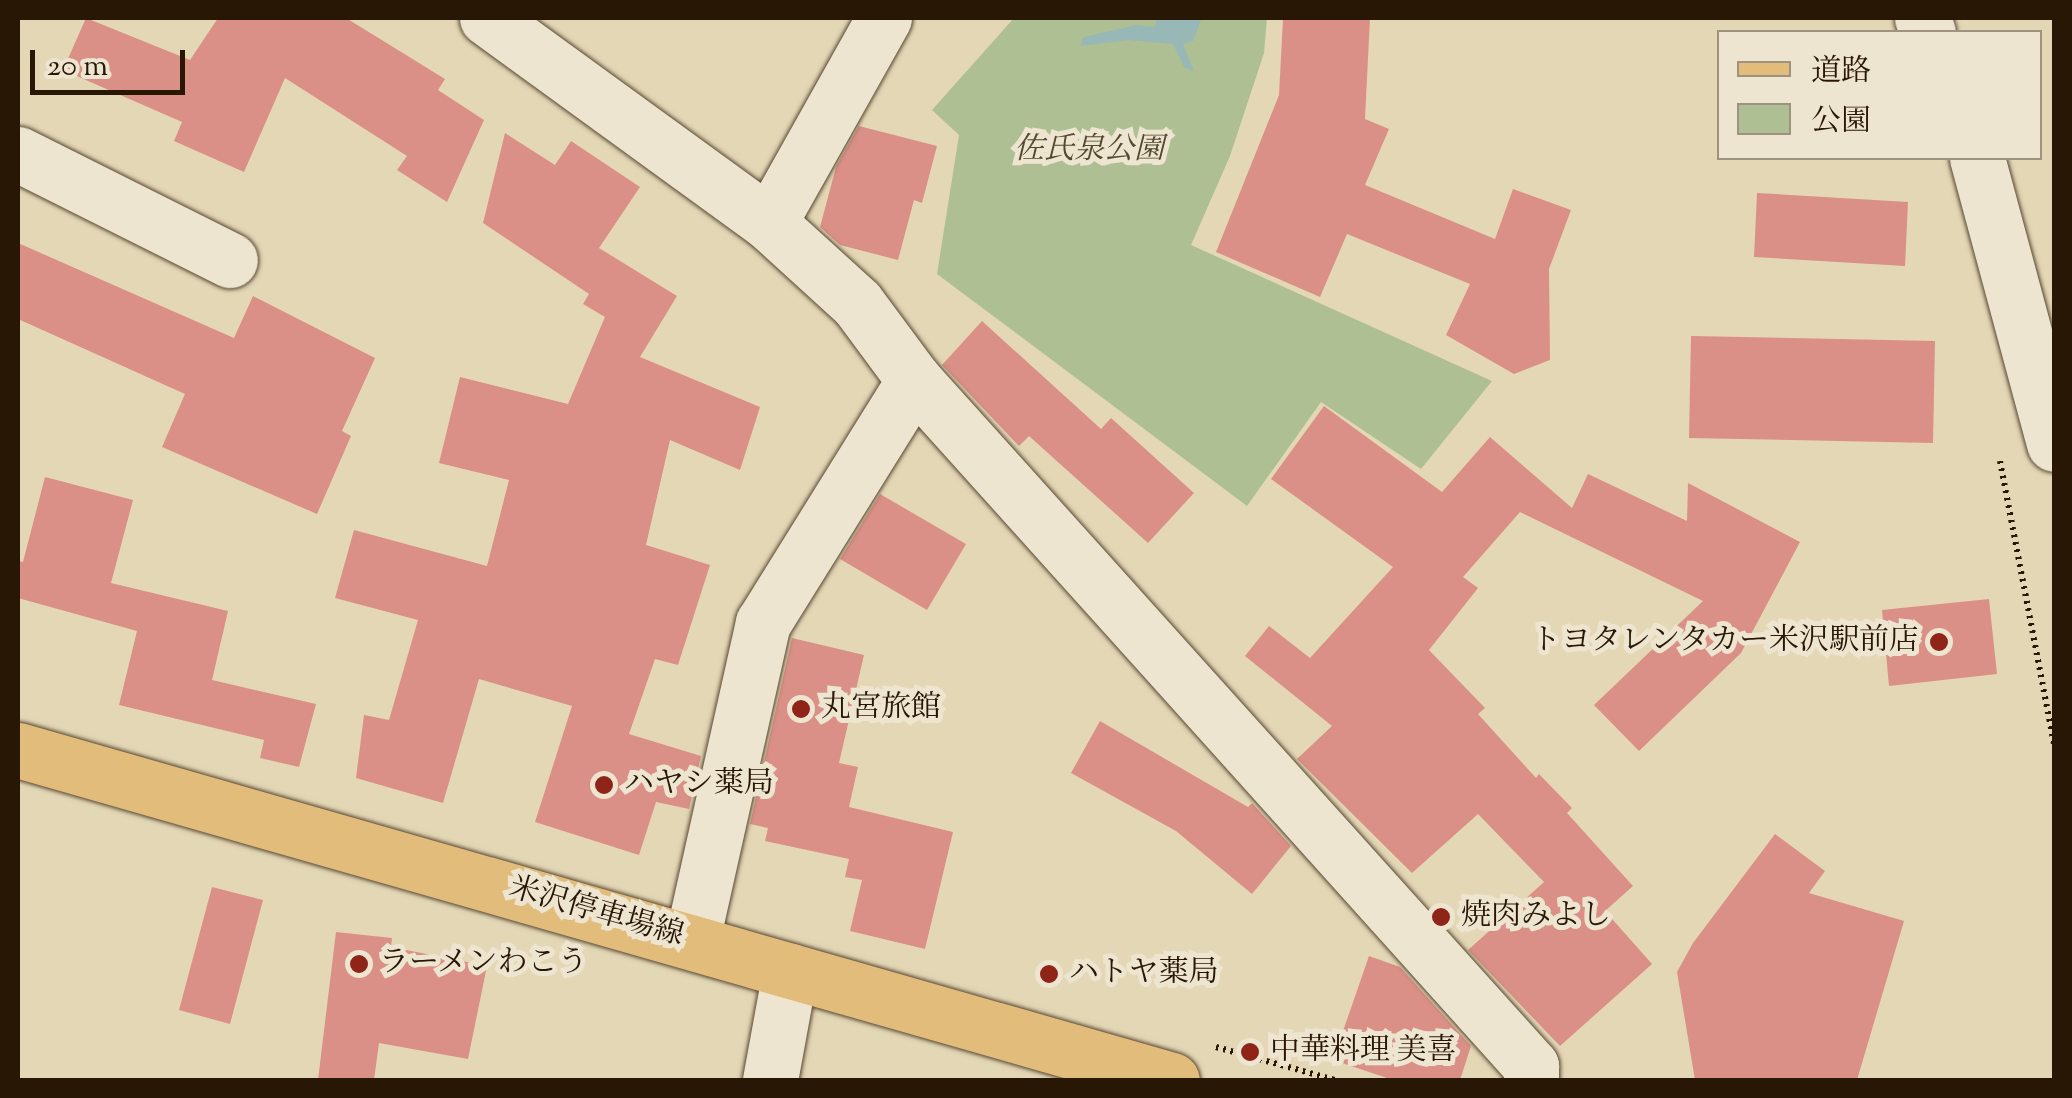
<!DOCTYPE html>
<meta charset="utf-8">
<style>
body{margin:0}
#map{position:relative;width:2072px;height:1098px;overflow:hidden;background:#e4d7b6;font-family:"Sorts Mill Goudy","Noto Serif JP",serif}
div>[style]{position:absolute}
[style*='--x']{left:calc(var(--x)*1px);top:calc(var(--y)*1px);width:calc(var(--w)*1px);rotate:calc(var(--a)*1deg)}
.green>*{inset:0;background:#aebf93}
.water>*{inset:0;background:#97b8b6}
.building>*{inset:0;background:#da9086}
.path>*{height:6px;margin-top:-3px;transform-origin:0;background:repeating-linear-gradient(90deg,#281704 0 2.5px,transparent 0 7.5px)}
.roads{filter:drop-shadow(0 0 2px #574730) drop-shadow(0 0 2px #574730)}
.street>*{height:55px;margin:-27.5px;padding:0 27.5px;transform-origin:27.5px;border-radius:27.5px;background:#ede5d0}
.secondary>*{height:55px;margin:-27.5px;padding:0 27.5px;transform-origin:27.5px;border-radius:27.5px;background:#ede5d0}
.primary>*{height:55px;margin:-27.5px;padding:0 27.5px;transform-origin:27.5px;border-radius:27.5px;background:#e2bc7b}
.dots>*{width:28px;height:28px;translate:-50% -50%;box-sizing:border-box;border:5px solid #ede5d0;border-radius:50%}
span{translate:-50% -50%;white-space:nowrap;text-align:center;line-height:1.15;-webkit-text-stroke:10px #ede5d0;paint-order:stroke}
.park-label{font-size:30px;color:#50492f;font-style:italic}
.poi-label{font-size:30px;color:#281704}
.right{translate:-100% -50%;text-align:right}
.left{translate:0 -50%;text-align:left}
.street-label{font-size:30px;color:#281704}
.frame{position:absolute;inset:0;border:20px solid #281704;pointer-events:none}
.legend{position:absolute;left:1717px;top:30px;width:325px;height:130px;box-sizing:border-box;background:#ede5d0;border:2px solid #9e937e;margin:0;padding:12px 18px;list-style:none;font-size:30px;color:#281704}
.legend li{display:flex;align-items:center;gap:20px;height:50px}
.legend b{width:50px;border:2px solid #9e937e}
.scale{position:absolute;left:30px;top:50px;width:155px;height:45px;box-sizing:border-box;border:5px solid #281704;border-top:0;padding-left:12px;font-size:30px;line-height:35px;white-space:nowrap;color:#281704;-webkit-text-stroke:8px #ede5d0;paint-order:stroke}
</style>
<div id="map">
<div class="green">
<div style="clip-path:polygon(1014px 18px,1267px 18px,1264px 53px,1230px 156px,1191px 245px,1492px 381px,1421px 469px,1321px 402px,1247px 506px,937px 274px,959px 135px,932px 110px)"></div>
</div>
<div class="water">
<div style="clip-path:polygon(1157px 18px,1202px 18px,1193px 41px,1183px 44px,1194px 71px,1184px 67px,1173px 44px,1129px 40px,1080px 46px,1084px 37px,1136px 25px,1155px 27px)"></div>
</div>
<div class="building">
<div style="clip-path:polygon(86px 18px,190px 60px,218px 18px,346px 18px,445px 79px,438px 90px,484px 120px,447px 202px,397px 170px,407px 156px,285px 78px,244px 172px,174px 141px,182px 122px,63px 70px)"></div>
<div style="clip-path:polygon(1283px 18px,1370px 18px,1365px 119px,1389px 129px,1365px 185px,1495px 239px,1513px 189px,1571px 210px,1549px 269px,1550px 360px,1514px 374px,1446px 335px,1470px 284px,1347px 234px,1320px 297px,1216px 252px,1279px 95px)"></div>
<div style="clip-path:polygon(859px 126px,937px 146px,922px 203px,914px 200px,898px 260px,840px 245px,820px 227px,836px 167px)"></div>
<div style="clip-path:polygon(505px 133px,555px 165px,571px 141px,640px 187px,599px 248px,677px 296px,640px 357px,760px 407px,740px 470px,670px 440px,646px 545px,710px 565px,678px 665px,655px 659px,629px 734px,701px 756px,689px 809px,656px 802px,639px 855px,535px 822px,572px 706px,479px 679px,443px 803px,356px 778px,364px 715px,389px 720px,418px 620px,335px 598px,354px 530px,487px 566px,509px 480px,439px 463px,460px 377px,568px 404px,605px 317px,583px 304px,589px 294px,483px 223px)"></div>
<div style="clip-path:polygon(1757px 193px,1908px 202px,1905px 266px,1754px 257px)"></div>
<div style="clip-path:polygon(18px 243px,234px 338px,253px 296px,375px 358px,342px 431px,351px 436px,317px 514px,162px 447px,185px 394px,18px 319px)"></div>
<div style="clip-path:polygon(982px 321px,1101px 429px,1111px 418px,1194px 493px,1148px 543px,1029px 436px,1019px 446px,942px 365px)"></div>
<div style="clip-path:polygon(1691px 336px,1935px 341px,1933px 443px,1689px 438px)"></div>
<div style="clip-path:polygon(1324px 406px,1442px 492px,1490px 437px,1572px 508px,1588px 474px,1687px 521px,1688px 483px,1800px 542px,1741px 653px,1639px 751px,1594px 705px,1703px 601px,1520px 512px,1463px 577px,1478px 588px,1429px 650px,1485px 708px,1478px 714px,1536px 778px,1539px 774px,1572px 808px,1567px 813px,1633px 886px,1605px 911px,1652px 964px,1560px 1046px,1468px 950px,1544px 882px,1478px 814px,1412px 873px,1297px 759px,1332px 726px,1245px 656px,1269px 626px,1310px 658px,1393px 567px,1271px 479px)"></div>
<div style="clip-path:polygon(45px 477px,133px 500px,111px 583px,228px 611px,212px 680px,316px 704px,299px 767px,260px 758px,264px 740px,119px 705px,137px 631px,18px 598px,18px 561px,23px 562px)"></div>
<div style="clip-path:polygon(880px 494px,966px 544px,927px 610px,840px 559px)"></div>
<div style="clip-path:polygon(1989px 599px,1997px 674px,1889px 686px,1882px 610px)"></div>
<div style="clip-path:polygon(792px 638px,864px 655px,839px 763px,858px 767px,849px 807px,953px 832px,925px 949px,850px 931px,862px 880px,845px 877px,849px 859px,765px 841px,768px 828px,750px 824px)"></div>
<div style="clip-path:polygon(1100px 721px,1248px 807px,1252px 803px,1291px 846px,1252px 894px,1176px 831px,1071px 773px)"></div>
<div style="clip-path:polygon(1775px 834px,1825px 871px,1809px 893px,1904px 921px,1857px 1080px,1695px 1080px,1677px 972px,1693px 943px)"></div>
<div style="clip-path:polygon(212px 887px,263px 900px,230px 1024px,179px 1010px)"></div>
<div style="clip-path:polygon(336px 932px,392px 938px,391px 947px,487px 966px,468px 1059px,379px 1043px,374px 1080px,318px 1080px)"></div>
<div style="clip-path:polygon(1369px 956px,1400px 967px,1471px 1046px,1460px 1080px,1393px 1080px,1333px 1060px)"></div>
</div>
<div class="path">
<div style="--x:2000;--y:461;--w:288;--a:79.2"></div>
<div style="--x:1216;--y:1047;--w:123;--a:15.5"></div>
</div>
<div class="roads">
<div class="street">
<div style="--x:487;--y:18;--w:349;--a:36"></div>
<div style="--x:769;--y:223;--w:119;--a:42.3"></div>
<div style="--x:857;--y:303;--w:96;--a:53.5"></div>
<div style="--x:914;--y:380;--w:923;--a:48.03"></div>
<div style="--x:1531;--y:1066;--w:14;--a:90"></div>
<div style="--x:18;--y:154;--w:237;--a:26.6"></div>
<div style="--x:769;--y:223;--w:235;--a:-60.7"></div>
<div style="--x:692;--y:940;--w:325;--a:-77.4"></div>
<div style="--x:763;--y:623;--w:286;--a:-58.1"></div>
<div style="--x:770;--y:1080;--w:111;--a:-79.6"></div>
</div>
<div class="secondary">
<div style="--x:1922;--y:18;--w:15;--a:67"></div>
<div style="--x:1977;--y:158;--w:296;--a:74.9"></div>
</div>
<div class="primary">
<div style="--x:18;--y:750;--w:1200;--a:15.96"></div>
</div>
</div>
<div class="dots">
<div style="left:1939px;top:642px;background:#8f2418"></div>
<div style="left:801px;top:709px;background:#8f2418"></div>
<div style="left:604px;top:785px;background:#8f2418"></div>
<div style="left:1441px;top:917px;background:#8f2418"></div>
<div style="left:359px;top:964px;background:#8f2418"></div>
<div style="left:1049px;top:974px;background:#8f2418"></div>
<div style="left:1250px;top:1052px;background:#8f2418"></div>
</div>
<div class="park-label">
<span style="left:1089px;top:151px">佐氏泉公園</span>
</div>
<div class="poi-label">
<span class="right" style="left:1919px;top:642px">トヨタレンタカー米沢駅前店</span>
<span class="left" style="left:821px;top:709px">丸宮旅館</span>
<span class="left" style="left:624px;top:785px">ハヤシ薬局</span>
<span class="left" style="left:1461px;top:917px">焼肉みよし</span>
<span class="left" style="left:379px;top:964px">ラーメンわこう</span>
<span class="left" style="left:1069px;top:974px">ハトヤ薬局</span>
<span class="left" style="left:1270px;top:1052px">中華料理 美喜</span>
</div>
<div class="street-label">
<span style="left:596px;top:913px;rotate:16deg">米沢停車場線</span>
</div>
<div class="frame"></div>
<ul class="legend">
<li><b style="height:12px;background:#e2bc7b"></b>道路</li>
<li><b style="height:28px;background:#aebf93"></b>公園</li>
</ul>
<div class="scale">20 m</div>
</div>
